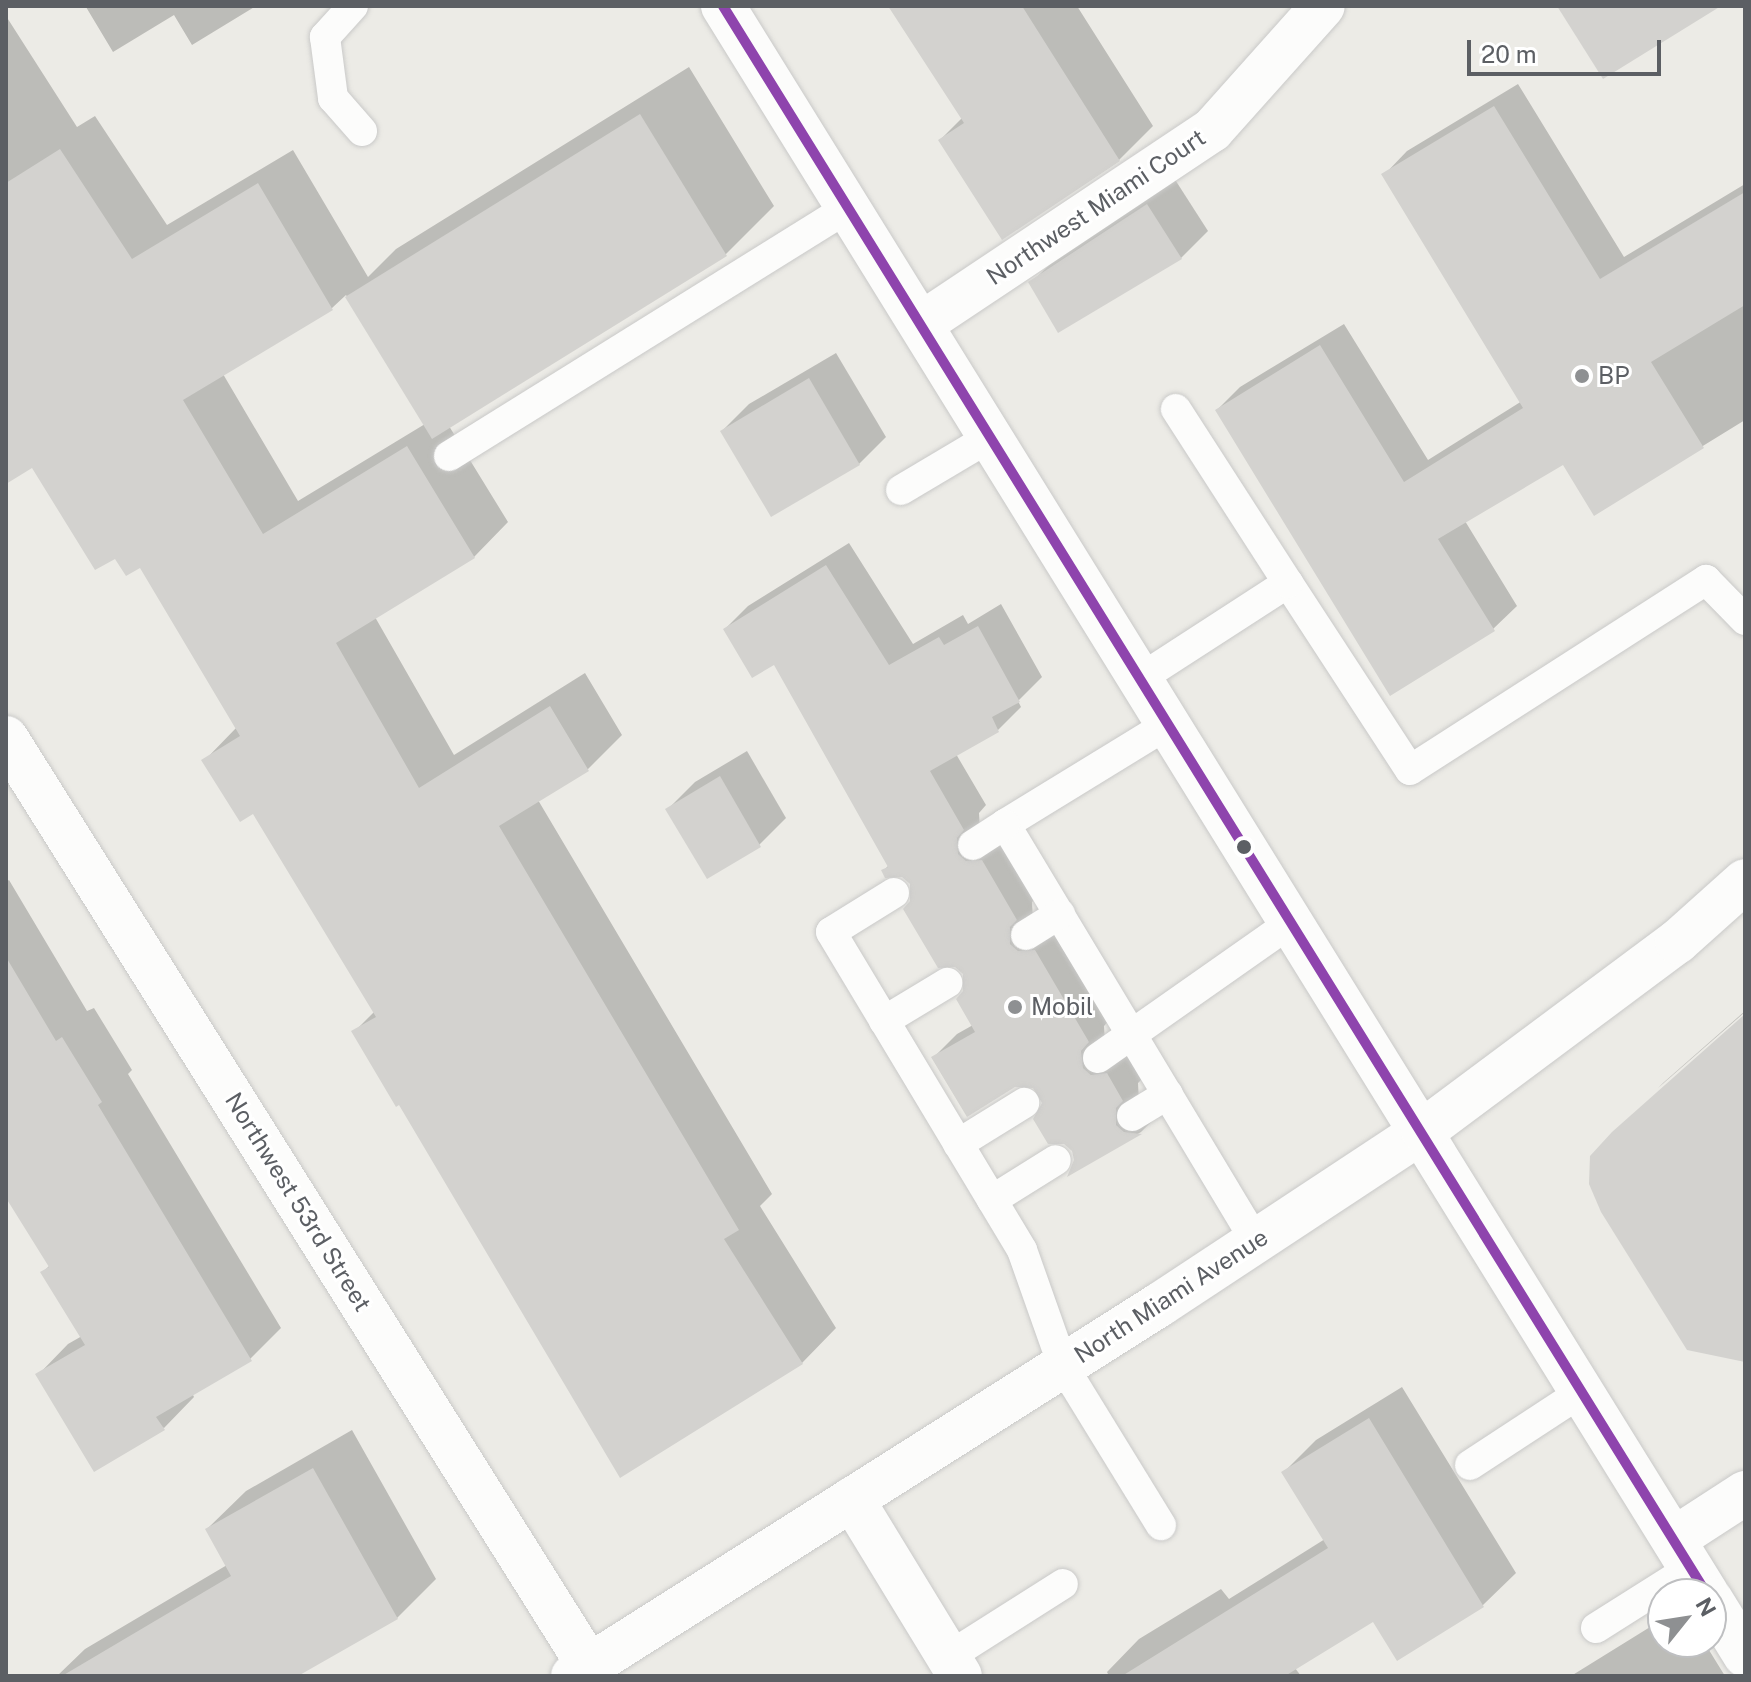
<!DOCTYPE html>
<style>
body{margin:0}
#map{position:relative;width:1751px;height:1682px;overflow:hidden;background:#ecebe6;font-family:"Public Sans",sans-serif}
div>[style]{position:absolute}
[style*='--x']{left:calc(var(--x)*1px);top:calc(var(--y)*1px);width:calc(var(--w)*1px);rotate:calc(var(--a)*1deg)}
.shadow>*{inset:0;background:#0003}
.building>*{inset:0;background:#d3d2cf}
.roads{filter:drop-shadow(0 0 2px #c9c9c8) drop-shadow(0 0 2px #c9c9c8)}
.service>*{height:30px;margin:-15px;padding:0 15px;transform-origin:15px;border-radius:15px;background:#fcfcfb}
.minor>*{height:44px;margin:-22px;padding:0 22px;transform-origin:22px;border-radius:22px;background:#fcfcfb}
.secondary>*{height:44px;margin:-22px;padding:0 22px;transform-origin:22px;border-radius:22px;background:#fcfcfb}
.bus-1>*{height:10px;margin:-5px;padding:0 5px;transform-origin:5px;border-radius:5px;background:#8e44ad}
.dots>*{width:22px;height:22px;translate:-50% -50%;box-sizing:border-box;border:4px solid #fff;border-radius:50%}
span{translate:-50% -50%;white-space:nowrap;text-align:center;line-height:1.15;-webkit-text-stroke:6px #fff;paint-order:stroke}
.street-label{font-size:24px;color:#5c5f64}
.poi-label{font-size:24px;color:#5c5f64}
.left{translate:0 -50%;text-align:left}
.frame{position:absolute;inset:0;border:8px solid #5c5f64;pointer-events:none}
.north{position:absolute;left:1647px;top:1578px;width:80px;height:80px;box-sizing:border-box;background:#fff;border:2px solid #bebfc1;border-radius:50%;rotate:60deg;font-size:22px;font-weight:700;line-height:32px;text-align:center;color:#5c5f64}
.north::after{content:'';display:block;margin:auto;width:28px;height:36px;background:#8e9092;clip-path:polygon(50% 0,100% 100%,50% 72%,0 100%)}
.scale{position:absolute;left:1467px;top:40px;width:194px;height:36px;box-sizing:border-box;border:4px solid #5c5f64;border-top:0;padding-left:10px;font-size:24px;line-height:28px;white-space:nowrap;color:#5c5f64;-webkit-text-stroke:6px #fff;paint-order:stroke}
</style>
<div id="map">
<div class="shadow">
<div style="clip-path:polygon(256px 6px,192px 45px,174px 15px,113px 52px,86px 7px)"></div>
<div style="clip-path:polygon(891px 6px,1077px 6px,1153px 126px,1119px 160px,940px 140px,963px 117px)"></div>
<div style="clip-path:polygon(evenodd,6px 16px,77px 127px,95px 116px,167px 225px,293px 150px,368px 277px,396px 249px,689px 67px,774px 206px,726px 254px,449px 426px,508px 522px,474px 557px,375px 617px,454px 755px,585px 673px,622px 735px,588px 769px,538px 800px,772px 1194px,760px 1206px,836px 1328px,802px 1363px,400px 1102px,354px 1032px,375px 1011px,254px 811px,204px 761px,237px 727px,140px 565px,115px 556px,33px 466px,6px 447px,6px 16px,346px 295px,425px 424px,298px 501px,223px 374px,332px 308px,346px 295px)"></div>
<div style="clip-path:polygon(1518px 84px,1624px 257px,1745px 184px,1745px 420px,1594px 513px,1563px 462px,1465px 521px,1517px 606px,1493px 629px,1217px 410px,1240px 387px,1344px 324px,1428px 460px,1522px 401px,1384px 175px,1407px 151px)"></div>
<div style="clip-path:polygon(1174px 178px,1208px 231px,1181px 258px,1031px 283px,1058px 256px)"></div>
<div style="clip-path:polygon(836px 353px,886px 437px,859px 464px,722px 431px,749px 404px)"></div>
<div style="clip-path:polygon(849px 543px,913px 644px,963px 615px,968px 624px,1001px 604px,1042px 677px,1018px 701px,1021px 707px,998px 730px,956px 754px,986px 805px,979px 813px,980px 831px,1005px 838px,1039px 895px,1032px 902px,1033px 920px,1058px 928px,1111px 1018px,1104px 1026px,1105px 1044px,1130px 1051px,1145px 1076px,1138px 1083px,1139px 1101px,1162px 1111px,1141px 1132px,1071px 1172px,1076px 1160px,1073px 1150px,1034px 1086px,934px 1057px,957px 1034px,973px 1025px,965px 974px,912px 883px,903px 875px,883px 871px,889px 865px,774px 662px,725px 629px,748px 606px)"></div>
<div style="clip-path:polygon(747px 751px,786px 818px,759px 845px,668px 809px,695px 782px)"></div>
<div style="clip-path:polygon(9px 880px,87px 1011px,94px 1008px,132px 1070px,128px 1074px,281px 1328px,250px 1359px,192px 1393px,194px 1397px,164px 1428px,38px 1375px,68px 1344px,82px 1336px,43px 1272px,50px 1265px,6px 1194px,6px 882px)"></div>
<div style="clip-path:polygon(1745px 1011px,1745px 1012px,1658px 1088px,1663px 1083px)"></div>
<div style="clip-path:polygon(1402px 1387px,1516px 1573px,1483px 1605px,1397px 1658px,1374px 1619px,1295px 1668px,1301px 1676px,1109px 1676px,1107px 1672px,1139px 1639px,1221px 1589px,1229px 1599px,1325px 1539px,1284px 1472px,1316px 1440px)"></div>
<div style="clip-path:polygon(352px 1430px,436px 1579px,397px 1618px,294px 1676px,57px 1676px,85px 1649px,227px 1565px,207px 1529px,246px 1491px)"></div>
<div style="clip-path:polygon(1663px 1619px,1663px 1642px,1704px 1642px,1725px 1676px,1571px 1676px)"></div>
</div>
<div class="building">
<div style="clip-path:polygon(888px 6px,1022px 6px,1120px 161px,1002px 240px,938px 140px,964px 123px)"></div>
<div style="clip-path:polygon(1557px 6px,1721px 6px,1603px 79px)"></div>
<div style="clip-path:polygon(1494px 106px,1600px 279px,1745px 192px,1745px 305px,1651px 362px,1704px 448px,1594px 516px,1563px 465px,1438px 539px,1495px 631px,1390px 696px,1215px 410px,1320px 345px,1404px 482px,1523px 408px,1381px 174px)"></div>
<div style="clip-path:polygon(640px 114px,727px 256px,432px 439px,345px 297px)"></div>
<div style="clip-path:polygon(60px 149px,132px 259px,258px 183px,333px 310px,183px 400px,263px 534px,407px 446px,475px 558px,336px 643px,419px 788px,550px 706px,589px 771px,499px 826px,739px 1230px,724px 1239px,803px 1364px,620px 1478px,399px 1105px,396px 1107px,351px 1031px,376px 1017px,253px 814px,240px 822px,201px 760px,240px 736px,140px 568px,126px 576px,115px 559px,95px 570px,32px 468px,6px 484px,6px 183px)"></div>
<div style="clip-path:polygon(1147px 204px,1182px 259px,1058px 333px,1028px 282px)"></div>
<div style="clip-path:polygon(809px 378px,860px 465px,771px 517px,720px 431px)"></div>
<div style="clip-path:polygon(826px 565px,889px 665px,939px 637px,944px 645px,978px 626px,1020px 702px,992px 717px,999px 732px,930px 771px,964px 830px,957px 838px,958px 854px,966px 861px,982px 860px,1017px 920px,1010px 927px,1010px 944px,1018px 951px,1035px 950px,1089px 1042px,1081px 1051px,1083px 1068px,1091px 1075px,1107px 1073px,1123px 1101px,1116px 1108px,1116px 1125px,1124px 1132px,1142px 1134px,1067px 1177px,1074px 1160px,1072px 1151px,1064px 1144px,1048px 1144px,1033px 1119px,1042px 1103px,1033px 1088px,1015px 1087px,967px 1117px,931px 1057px,975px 1032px,956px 999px,963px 991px,963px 974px,955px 967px,938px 968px,903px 909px,910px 901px,910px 884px,902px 877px,885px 878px,881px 870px,888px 867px,774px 665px,752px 678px,723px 629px)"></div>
<div style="clip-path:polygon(720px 776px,761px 847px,707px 879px,665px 809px)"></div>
<div style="clip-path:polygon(6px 957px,56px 1041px,62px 1037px,102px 1102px,98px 1105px,252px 1361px,156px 1417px,165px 1430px,94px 1472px,35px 1374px,85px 1345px,40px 1272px,49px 1267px,6px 1198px)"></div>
<div style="clip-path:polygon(1745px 1014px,1745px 1362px,1687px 1350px,1601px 1212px,1589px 1184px,1590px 1156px,1612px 1132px)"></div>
<div style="clip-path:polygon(1369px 1418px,1484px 1607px,1397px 1661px,1373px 1622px,1285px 1676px,1122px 1676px,1328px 1548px,1281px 1472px)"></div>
<div style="clip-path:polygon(313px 1468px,398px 1619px,298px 1676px,62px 1676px,231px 1576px,205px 1529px)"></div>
</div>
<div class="roads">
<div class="service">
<div style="--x:353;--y:6;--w:42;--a:132.1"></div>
<div style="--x:325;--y:37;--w:62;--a:82.5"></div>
<div style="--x:333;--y:98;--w:44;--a:48.7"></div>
<div style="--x:449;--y:456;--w:471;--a:-31.9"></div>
<div style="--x:901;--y:490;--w:106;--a:-30.7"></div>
<div style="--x:1288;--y:583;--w:223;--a:56.9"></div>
<div style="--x:1410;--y:770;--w:352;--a:-32.7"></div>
<div style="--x:1706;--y:580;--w:56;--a:45.7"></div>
<div style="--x:1141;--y:678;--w:175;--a:-32.9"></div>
<div style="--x:1288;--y:583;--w:207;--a:-122.8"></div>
<div style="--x:1170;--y:723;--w:193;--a:148.5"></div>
<div style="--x:1005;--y:824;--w:488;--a:59"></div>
<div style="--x:973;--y:845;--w:38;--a:-33"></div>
<div style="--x:894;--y:893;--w:74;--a:148.2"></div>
<div style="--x:831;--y:932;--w:371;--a:59"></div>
<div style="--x:1022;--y:1250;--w:123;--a:70.5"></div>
<div style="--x:1063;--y:1366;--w:187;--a:58.4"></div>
<div style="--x:1026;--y:935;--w:40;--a:-32"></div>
<div style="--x:884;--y:1021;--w:74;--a:-31.1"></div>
<div style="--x:1098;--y:1058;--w:238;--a:-35.1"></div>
<div style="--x:1132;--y:1116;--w:42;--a:-31.4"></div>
<div style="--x:958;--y:1144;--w:78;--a:-31.8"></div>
<div style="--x:992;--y:1200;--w:75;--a:-32"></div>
<div style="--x:1470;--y:1465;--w:135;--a:-33.2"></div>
<div style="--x:1596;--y:1628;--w:112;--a:-32.3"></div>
<div style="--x:948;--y:1657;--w:136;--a:-32.4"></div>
</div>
<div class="minor">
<div style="--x:921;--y:324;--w:350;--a:-33.7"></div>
<div style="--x:1212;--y:130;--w:166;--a:-48.2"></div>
<div style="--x:6;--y:738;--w:1096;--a:57.86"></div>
<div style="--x:852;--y:1499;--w:207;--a:58.6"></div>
<div style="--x:1674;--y:1539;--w:85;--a:-32.9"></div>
</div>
<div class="secondary">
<div style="--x:723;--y:6;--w:1868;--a:58.22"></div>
<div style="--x:1711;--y:1600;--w:65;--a:58.3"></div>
<div style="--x:573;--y:1676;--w:694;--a:-32.34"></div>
<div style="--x:1159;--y:1305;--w:316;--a:-33.4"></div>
<div style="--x:1423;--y:1131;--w:317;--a:-36.7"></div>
<div style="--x:1677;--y:942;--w:91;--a:-41.9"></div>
</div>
</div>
<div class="bus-1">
<div style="--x:723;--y:6;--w:1868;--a:58.22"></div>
</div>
<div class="dots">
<div style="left:1582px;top:376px;background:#8e9092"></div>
<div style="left:1244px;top:847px;background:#5c5f64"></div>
<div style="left:1015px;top:1007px;background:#8e9092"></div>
</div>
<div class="street-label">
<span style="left:1096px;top:207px;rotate:-34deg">Northwest Miami Court</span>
<span style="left:298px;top:1202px;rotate:58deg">Northwest 53rd Street</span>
<span style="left:1171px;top:1296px;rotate:-33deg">North Miami Avenue</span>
</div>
<div class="poi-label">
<span class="left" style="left:1598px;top:376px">BP</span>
<span class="left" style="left:1031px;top:1007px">Mobil</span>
</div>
<div class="frame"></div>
<div class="north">N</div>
<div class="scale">20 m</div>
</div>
